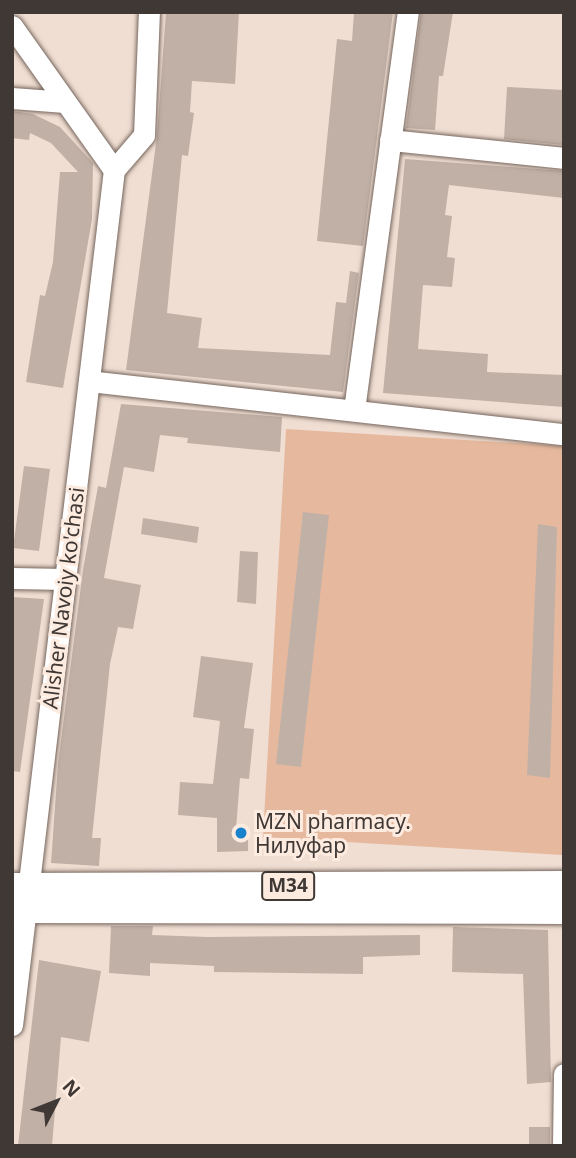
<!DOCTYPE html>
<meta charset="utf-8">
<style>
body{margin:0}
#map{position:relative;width:576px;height:1158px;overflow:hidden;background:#f0ded3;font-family:"Noto Sans",sans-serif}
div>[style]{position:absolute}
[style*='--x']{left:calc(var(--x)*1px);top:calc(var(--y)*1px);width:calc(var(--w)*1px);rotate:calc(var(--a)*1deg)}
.green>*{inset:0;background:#e6b99e}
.building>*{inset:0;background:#c1b0a6}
.roads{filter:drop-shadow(0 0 2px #76665d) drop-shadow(0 0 2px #76665d)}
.minor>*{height:21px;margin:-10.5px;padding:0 10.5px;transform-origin:10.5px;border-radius:10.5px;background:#fff}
.major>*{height:28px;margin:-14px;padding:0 14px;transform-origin:14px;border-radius:14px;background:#fff}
.dots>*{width:19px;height:19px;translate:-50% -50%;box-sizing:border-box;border:4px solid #fdebe0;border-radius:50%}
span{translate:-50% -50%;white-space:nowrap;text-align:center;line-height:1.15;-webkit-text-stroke:6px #fdebe0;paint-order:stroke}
.shield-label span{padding:2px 5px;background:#fdebe0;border:2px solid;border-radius:5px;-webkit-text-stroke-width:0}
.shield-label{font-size:19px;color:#3f3834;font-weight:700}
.street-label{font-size:21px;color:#3f3834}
.poi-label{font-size:21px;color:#3f3834}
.left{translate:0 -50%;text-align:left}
.frame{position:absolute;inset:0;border:14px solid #3f3834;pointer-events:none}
.north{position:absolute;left:21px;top:1067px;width:70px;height:70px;-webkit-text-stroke:5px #fdebe0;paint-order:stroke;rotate:48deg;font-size:19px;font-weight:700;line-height:28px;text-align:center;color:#3f3834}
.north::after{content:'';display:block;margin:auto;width:24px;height:32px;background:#3f3834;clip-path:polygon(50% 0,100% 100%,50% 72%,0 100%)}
</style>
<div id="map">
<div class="green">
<div style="clip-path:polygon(286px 429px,564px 446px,562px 855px,263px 837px)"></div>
</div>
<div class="building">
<div style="clip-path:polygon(166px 12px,239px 12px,235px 84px,192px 81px,190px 112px,194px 113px,188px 156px,182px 155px,167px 313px,202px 318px,198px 348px,330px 355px,336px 302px,346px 303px,350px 271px,359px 273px,343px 392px,126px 370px,157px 136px)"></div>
<div style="clip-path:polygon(354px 12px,393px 12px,363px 246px,317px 241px,337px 39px,352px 41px)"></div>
<div style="clip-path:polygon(421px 12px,453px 12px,443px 76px,439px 76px,435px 130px,406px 128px)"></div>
<div style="clip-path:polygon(507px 87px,564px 90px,564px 145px,504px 139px)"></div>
<div style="clip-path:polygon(12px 111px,33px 114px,60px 127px,93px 163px,92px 219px,63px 388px,26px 382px,40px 295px,45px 296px,53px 262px,60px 172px,78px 172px,51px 143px,30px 133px,29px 140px,12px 138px)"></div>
<div style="clip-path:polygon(405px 159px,564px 171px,564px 198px,449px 185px,445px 215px,452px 216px,447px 257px,455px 258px,452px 287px,423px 285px,418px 349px,488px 354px,487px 372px,564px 375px,564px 407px,383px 393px)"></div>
<div style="clip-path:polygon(121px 404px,282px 417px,280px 452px,187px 443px,188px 438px,160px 435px,154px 472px,124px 467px,104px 578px,141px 585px,133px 629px,118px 627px,110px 664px,92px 838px,101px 838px,99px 866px,51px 863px,58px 764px,83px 570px,98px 486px,106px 488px)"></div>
<div style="clip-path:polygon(24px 466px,50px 469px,39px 551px,13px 548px)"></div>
<div style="clip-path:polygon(303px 512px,329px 515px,301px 767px,276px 764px)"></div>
<div style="clip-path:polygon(143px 518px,199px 527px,197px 543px,141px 534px)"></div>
<div style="clip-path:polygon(538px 524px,557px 527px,550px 778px,527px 775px)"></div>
<div style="clip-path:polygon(240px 551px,258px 552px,256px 604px,237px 602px)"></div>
<div style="clip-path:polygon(12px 597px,44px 599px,20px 772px,12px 771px)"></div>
<div style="clip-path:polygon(201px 656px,253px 663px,244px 728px,254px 729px,249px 779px,240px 778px,236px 829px,248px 829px,248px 851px,217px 852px,217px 818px,178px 815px,180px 782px,213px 784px,220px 721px,193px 717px)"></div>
<div style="clip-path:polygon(111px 926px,153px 926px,152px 935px,208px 937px,420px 935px,420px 955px,363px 957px,363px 974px,214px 972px,214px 966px,150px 963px,150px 976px,109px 973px)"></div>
<div style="clip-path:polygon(453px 927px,548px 930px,551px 1082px,527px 1084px,523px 974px,452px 972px)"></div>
<div style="clip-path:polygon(39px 960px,101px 971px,89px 1042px,61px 1037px,52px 1146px,18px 1146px)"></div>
<div style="clip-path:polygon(529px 1127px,550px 1127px,550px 1146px,529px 1146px)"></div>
</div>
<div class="roads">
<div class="minor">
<div style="--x:12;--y:26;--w:176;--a:54.7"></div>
<div style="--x:12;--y:98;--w:53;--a:4.3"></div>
<div style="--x:390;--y:140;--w:175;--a:5.9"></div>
<div style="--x:114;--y:170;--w:46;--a:-49.4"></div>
<div style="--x:144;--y:135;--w:123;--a:-87.7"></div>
<div style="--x:89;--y:381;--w:478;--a:6.4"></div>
<div style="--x:354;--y:410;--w:402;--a:-82.3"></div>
<div style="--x:12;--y:578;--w:53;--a:1.1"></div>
<div style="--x:12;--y:1025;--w:861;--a:-83.2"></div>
<div style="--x:563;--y:1146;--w:72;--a:-89.2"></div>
</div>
<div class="major">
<div style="--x:12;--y:887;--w:552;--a:-0.21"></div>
<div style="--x:12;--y:909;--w:552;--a:0.1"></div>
</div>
</div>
<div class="dots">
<div style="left:241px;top:833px;background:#1982cd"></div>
</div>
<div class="shield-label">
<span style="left:288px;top:886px">M34</span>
</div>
<div class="street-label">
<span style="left:63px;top:598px;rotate:-83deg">Alisher Navoiy ko'chasi</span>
</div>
<div class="poi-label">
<span class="left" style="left:255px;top:833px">MZN pharmacy.<br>Нилуфар</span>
</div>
<div class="frame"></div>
<div class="north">N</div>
</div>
